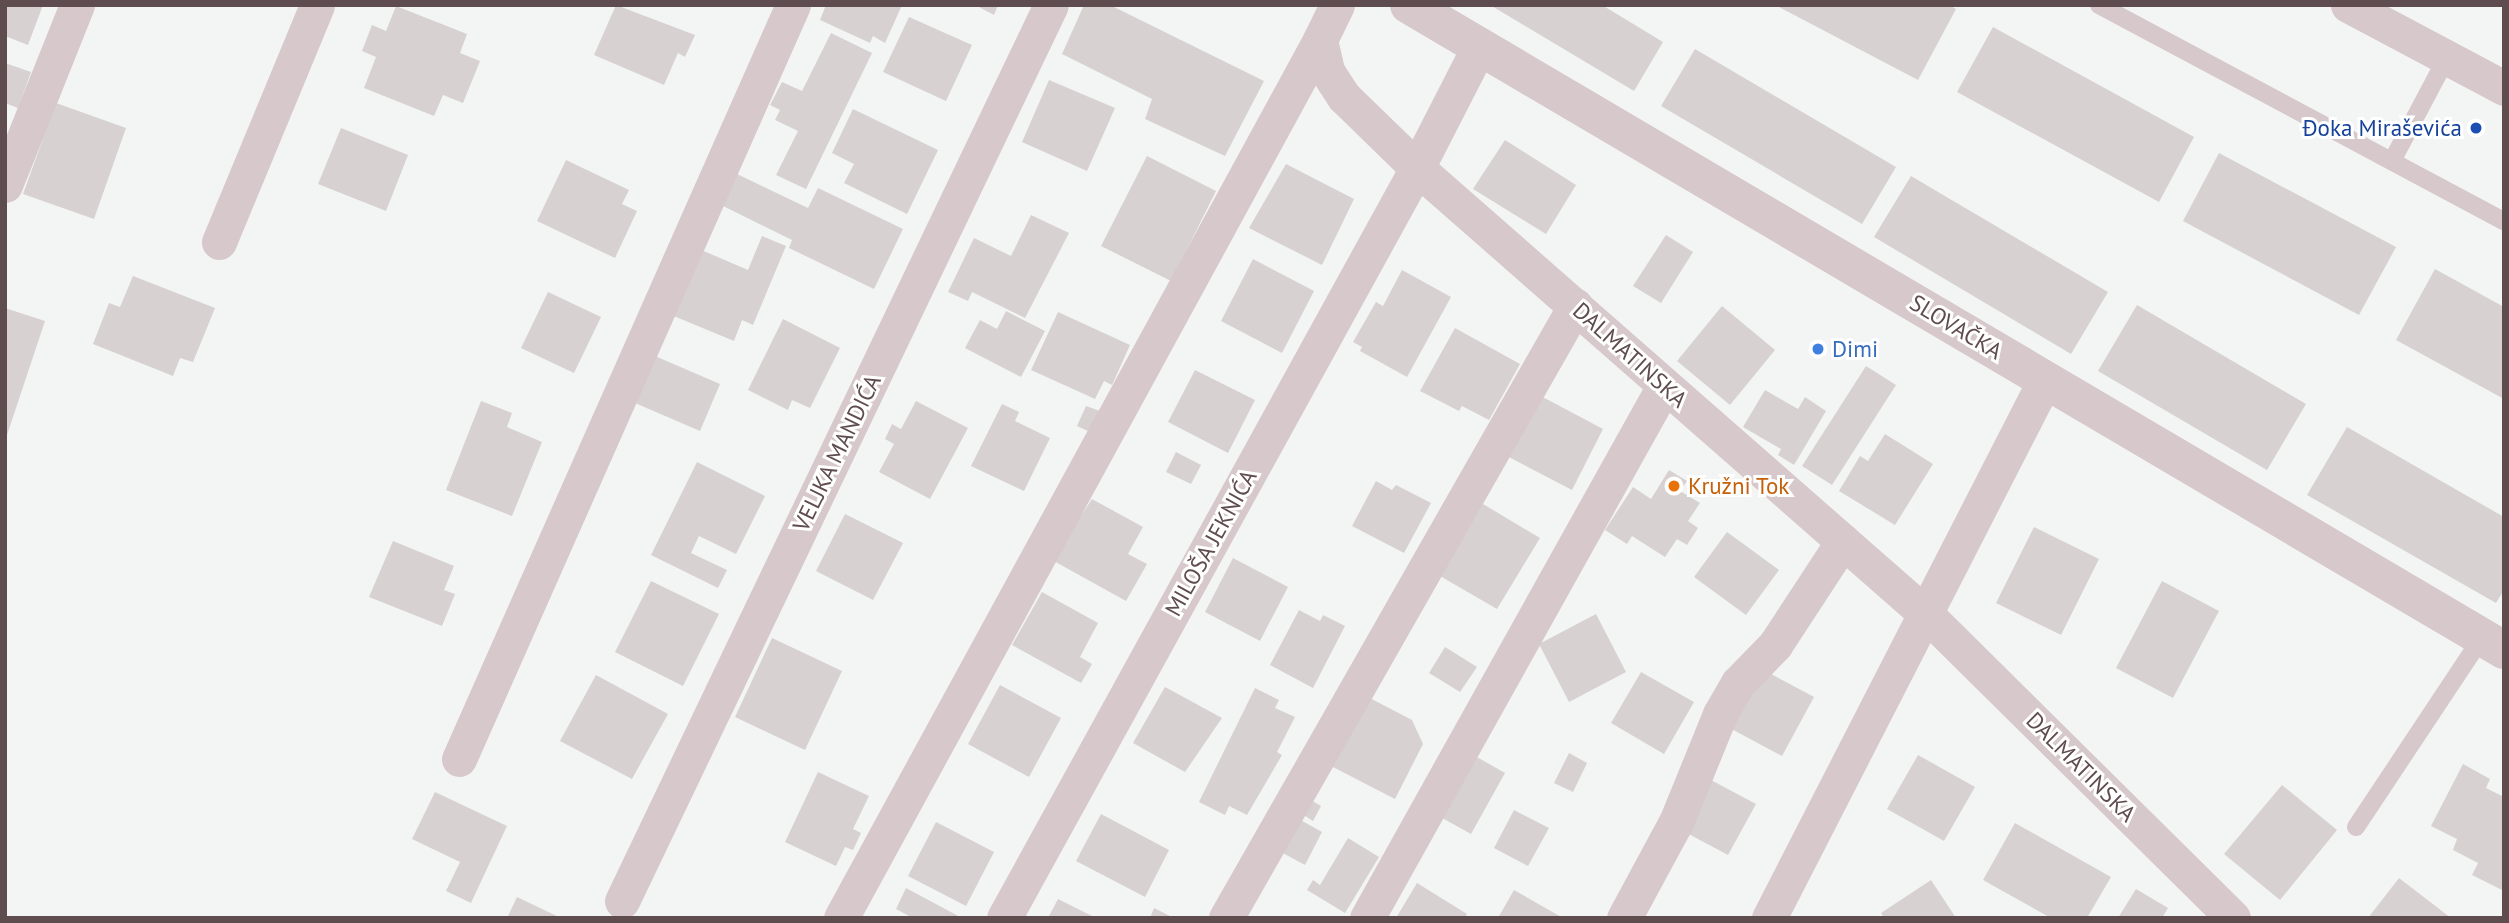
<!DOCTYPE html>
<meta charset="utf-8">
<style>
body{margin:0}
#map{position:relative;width:2509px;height:923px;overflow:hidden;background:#f3f5f4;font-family:"PT Sans",sans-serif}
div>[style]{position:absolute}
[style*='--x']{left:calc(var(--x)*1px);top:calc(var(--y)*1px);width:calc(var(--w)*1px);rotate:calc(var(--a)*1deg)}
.building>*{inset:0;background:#d7d1d1}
.service>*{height:18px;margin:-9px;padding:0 9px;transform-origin:9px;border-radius:9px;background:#d6c8cb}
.minor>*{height:35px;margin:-17.5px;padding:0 17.5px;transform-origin:17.5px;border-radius:17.5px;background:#d6c8cb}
.tertiary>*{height:38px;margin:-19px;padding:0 19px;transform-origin:19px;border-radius:19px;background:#d6c8cb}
.dots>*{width:19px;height:19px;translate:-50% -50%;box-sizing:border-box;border:4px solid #fff;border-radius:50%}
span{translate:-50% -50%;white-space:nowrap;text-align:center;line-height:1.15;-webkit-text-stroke:6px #fff;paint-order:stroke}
.transit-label{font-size:23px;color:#164399}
.right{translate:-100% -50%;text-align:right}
.street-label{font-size:23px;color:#5f4c4f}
.shop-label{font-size:23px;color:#366cbe}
.left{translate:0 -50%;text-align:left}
.food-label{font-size:23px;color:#c56008}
.frame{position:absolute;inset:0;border:7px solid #5f4c4f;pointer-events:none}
</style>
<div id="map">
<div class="building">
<div style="clip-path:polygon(5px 5px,43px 5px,28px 45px,5px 36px)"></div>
<div style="clip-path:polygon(616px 5px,695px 35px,685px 57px,678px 53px,664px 85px,594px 55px)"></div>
<div style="clip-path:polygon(826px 5px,902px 5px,885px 43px,873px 36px,870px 43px,820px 20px)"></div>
<div style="clip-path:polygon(975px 5px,998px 5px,994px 15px)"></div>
<div style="clip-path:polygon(1084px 5px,1110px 5px,1264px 81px,1225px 156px,1145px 119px,1152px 99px,1062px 54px)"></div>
<div style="clip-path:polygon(1490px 5px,1602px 5px,1663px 42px,1634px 91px)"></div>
<div style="clip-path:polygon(1775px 5px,1949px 5px,1956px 9px,1918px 80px)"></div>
<div style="clip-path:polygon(396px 6px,467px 34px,460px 53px,480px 61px,463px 103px,443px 95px,434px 116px,364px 88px,376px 57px,362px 51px,372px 25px,386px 31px)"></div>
<div style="clip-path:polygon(909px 17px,972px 45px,946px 101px,883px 72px)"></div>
<div style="clip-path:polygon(1993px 27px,2194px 137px,2159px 202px,1957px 92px)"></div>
<div style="clip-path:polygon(831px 33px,872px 53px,806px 189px,776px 175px,798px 131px,775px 120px,780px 110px,770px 105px,782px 82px,802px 91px)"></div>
<div style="clip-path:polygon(1695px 49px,1896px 167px,1862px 224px,1661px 106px)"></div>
<div style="clip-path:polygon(5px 63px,31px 72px,18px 108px,5px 103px)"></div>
<div style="clip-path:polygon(1049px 80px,1115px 108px,1087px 171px,1022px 142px)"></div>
<div style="clip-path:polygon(56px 103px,126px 128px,94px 219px,23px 194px)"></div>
<div style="clip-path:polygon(853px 109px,938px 150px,907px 214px,844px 183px,854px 164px,832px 153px)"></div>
<div style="clip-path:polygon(341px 128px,408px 155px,386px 211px,318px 184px)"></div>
<div style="clip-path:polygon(1505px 140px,1576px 185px,1546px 234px,1473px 189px)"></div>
<div style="clip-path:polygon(2219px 153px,2396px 247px,2359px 315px,2183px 221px)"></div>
<div style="clip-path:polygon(1147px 156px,1216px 191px,1171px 281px,1101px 246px)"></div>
<div style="clip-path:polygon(566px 160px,629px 190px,622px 204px,637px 211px,615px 258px,537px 221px)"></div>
<div style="clip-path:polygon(1286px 164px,1354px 199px,1322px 265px,1249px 228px)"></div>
<div style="clip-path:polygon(733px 172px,808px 208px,818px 188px,903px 229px,874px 289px,789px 248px,792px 240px,717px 203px)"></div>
<div style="clip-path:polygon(1911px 176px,2108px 292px,2071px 354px,1874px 237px)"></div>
<div style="clip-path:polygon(1031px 215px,1069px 233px,1025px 318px,972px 292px,968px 301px,948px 292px,974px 238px,1011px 256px)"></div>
<div style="clip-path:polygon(1666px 235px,1693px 252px,1661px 303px,1633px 286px)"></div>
<div style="clip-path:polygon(762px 236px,786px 246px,753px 325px,742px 320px,734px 341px,664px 312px,692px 246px,748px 270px)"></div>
<div style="clip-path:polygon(1253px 259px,1314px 291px,1282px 353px,1221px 321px)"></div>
<div style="clip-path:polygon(2435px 269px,2504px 307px,2504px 399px,2396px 340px)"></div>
<div style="clip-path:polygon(1402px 270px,1451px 297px,1407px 377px,1360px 351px,1362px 347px,1353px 342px,1376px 302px,1383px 306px)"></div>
<div style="clip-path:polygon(133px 276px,215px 308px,193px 362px,180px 358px,173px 376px,93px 344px,109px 303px,120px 307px)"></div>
<div style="clip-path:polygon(548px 292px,601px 317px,574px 373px,521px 348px)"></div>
<div style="clip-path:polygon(2137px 305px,2306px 404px,2267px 470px,2098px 371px)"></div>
<div style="clip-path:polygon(1722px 306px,1775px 350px,1730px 405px,1677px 361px)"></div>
<div style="clip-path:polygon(5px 308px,45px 321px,6px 438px,5px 438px)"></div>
<div style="clip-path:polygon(1006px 311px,1045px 331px,1021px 377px,965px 348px,980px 320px,997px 329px)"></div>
<div style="clip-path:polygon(1058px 312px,1130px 345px,1112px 385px,1104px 381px,1095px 399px,1031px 370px)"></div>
<div style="clip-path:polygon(783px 319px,840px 348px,810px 408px,792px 400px,788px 410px,748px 390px)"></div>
<div style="clip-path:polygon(1455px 328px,1520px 364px,1489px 420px,1462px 406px,1459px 411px,1420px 391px)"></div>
<div style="clip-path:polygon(648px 353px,720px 384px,700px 431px,628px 400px)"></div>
<div style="clip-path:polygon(1866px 366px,1896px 385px,1832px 485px,1802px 466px)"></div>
<div style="clip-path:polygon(1195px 370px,1255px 400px,1228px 453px,1168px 422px)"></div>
<div style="clip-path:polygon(1765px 390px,1798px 409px,1805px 397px,1826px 411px,1794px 465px,1778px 455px,1781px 449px,1743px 427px)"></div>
<div style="clip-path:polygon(1537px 394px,1603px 429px,1572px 490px,1505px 455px)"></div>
<div style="clip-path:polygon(481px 401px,512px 413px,507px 427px,542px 442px,512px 516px,446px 490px)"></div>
<div style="clip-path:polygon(916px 401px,968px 428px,930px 499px,879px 472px,894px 444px,885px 439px,892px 424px,901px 429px)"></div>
<div style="clip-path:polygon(1002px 404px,1019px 412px,1015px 421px,1050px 438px,1024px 491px,971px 466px)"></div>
<div style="clip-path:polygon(1086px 406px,1100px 411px,1090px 432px,1077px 426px)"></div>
<div style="clip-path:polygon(2347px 427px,2504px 517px,2504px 590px,2496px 603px,2307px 495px)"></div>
<div style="clip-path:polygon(1885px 434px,1933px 464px,1895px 525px,1839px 491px,1860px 456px,1868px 461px)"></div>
<div style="clip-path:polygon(1176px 452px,1201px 465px,1191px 484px,1166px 472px)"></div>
<div style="clip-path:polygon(697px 462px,765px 496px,736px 554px,699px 536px,691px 553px,727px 570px,718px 588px,651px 555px)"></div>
<div style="clip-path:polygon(1669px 470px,1687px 481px,1680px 491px,1700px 503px,1688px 521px,1698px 528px,1687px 545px,1677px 539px,1665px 557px,1632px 536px,1627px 544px,1605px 530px,1633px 487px,1651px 499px)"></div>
<div style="clip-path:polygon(1376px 481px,1392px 490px,1396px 485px,1431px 503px,1404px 553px,1352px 526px)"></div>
<div style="clip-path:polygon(1092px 499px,1143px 527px,1128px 554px,1147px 564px,1126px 601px,1052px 560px)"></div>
<div style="clip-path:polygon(1483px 504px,1540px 538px,1497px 609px,1440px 576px)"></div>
<div style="clip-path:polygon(845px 514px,903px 543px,873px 600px,816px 571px)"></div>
<div style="clip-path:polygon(2034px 527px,2099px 559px,2061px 635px,1996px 603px)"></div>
<div style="clip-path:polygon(1727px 532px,1779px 570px,1746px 615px,1694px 577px)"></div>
<div style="clip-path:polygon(393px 541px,454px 566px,444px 590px,455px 594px,442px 626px,369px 597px)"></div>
<div style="clip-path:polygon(1233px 558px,1288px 587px,1260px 641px,1205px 612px)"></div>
<div style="clip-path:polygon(651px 581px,719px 614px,683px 686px,615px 652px)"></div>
<div style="clip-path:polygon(2162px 581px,2219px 611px,2173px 698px,2116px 668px)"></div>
<div style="clip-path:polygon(1042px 592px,1098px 623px,1080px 657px,1092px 664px,1081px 683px,1012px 645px)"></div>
<div style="clip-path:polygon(1299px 610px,1320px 621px,1323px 615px,1345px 626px,1313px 688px,1270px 665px)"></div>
<div style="clip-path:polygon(1596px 614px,1626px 672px,1569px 702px,1539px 644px)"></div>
<div style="clip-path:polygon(772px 638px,842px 671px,805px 750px,735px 717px)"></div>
<div style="clip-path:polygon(1445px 647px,1477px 667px,1460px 692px,1429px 673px)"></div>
<div style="clip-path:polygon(1756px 666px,1814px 697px,1782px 756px,1724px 725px)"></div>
<div style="clip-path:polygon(1641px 672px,1694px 702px,1664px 754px,1611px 723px)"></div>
<div style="clip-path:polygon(596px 675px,668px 714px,632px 779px,560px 741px)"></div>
<div style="clip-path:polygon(1000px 685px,1061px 718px,1029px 777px,968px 744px)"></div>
<div style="clip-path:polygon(1165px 687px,1222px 718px,1185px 772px,1133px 743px)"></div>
<div style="clip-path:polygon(1255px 688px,1279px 700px,1275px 708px,1295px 717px,1277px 752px,1282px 755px,1247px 815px,1229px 806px,1225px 815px,1199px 802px)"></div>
<div style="clip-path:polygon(1364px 695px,1412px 720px,1423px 744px,1395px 799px,1329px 765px)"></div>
<div style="clip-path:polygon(1461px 748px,1505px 773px,1471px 834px,1426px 809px)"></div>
<div style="clip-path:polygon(1569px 753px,1587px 763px,1573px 792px,1554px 783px)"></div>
<div style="clip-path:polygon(1918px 755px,1975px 787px,1944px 841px,1887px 809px)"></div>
<div style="clip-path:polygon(2463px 764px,2490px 779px,2486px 788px,2504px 797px,2504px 891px,2472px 875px,2478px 863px,2453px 850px,2457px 839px,2431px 826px)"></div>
<div style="clip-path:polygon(818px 772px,869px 796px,853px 829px,861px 833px,853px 850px,845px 847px,836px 866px,785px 842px)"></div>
<div style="clip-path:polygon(1711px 780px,1756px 804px,1728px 855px,1683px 831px)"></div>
<div style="clip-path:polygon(2282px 785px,2337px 830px,2280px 900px,2224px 854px)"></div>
<div style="clip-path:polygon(435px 792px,507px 826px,471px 903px,446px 891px,460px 862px,412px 839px)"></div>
<div style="clip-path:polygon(1309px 799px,1321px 806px,1313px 821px,1302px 814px)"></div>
<div style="clip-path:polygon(1514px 810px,1549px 828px,1528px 866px,1494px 848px)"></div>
<div style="clip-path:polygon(1101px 814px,1169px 850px,1145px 897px,1076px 861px)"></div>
<div style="clip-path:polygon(1297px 818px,1322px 832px,1305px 865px,1279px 851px)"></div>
<div style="clip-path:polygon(936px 822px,994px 852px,966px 906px,908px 876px)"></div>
<div style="clip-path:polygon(2015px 823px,2111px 877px,2087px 918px,2051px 918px,1983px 880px)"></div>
<div style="clip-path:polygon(1348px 838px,1379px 857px,1345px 913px,1307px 890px,1313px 880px,1320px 885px)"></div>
<div style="clip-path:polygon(2399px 878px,2451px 918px,2368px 918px)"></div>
<div style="clip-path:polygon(1931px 880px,1956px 918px,1884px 918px,1881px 913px)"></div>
<div style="clip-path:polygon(1417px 883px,1467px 914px,1465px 918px,1396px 918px)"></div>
<div style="clip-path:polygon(906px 888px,962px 918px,913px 918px,896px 909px)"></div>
<div style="clip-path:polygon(2136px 889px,2168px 908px,2162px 918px,2118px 918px)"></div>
<div style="clip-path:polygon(1514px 890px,1563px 918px,1498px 918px)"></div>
<div style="clip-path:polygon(517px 897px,561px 918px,507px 918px)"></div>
<div style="clip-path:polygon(1058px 899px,1096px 918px,1048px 918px)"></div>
<div style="clip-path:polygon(1154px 908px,1174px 918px,1150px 918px)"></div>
</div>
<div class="service">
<div style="--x:2099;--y:5;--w:459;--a:28.1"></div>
<div style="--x:2392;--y:161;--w:118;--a:-62.1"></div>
<div style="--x:2356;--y:827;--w:228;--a:-56.4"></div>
</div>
<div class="minor">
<div style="--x:1337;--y:5;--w:39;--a:116"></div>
<div style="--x:1320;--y:40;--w:32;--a:77"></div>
<div style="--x:1327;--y:71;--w:31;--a:57"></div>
<div style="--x:1344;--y:97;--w:102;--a:44.2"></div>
<div style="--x:1417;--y:168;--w:680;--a:41.24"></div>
<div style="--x:1928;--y:616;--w:429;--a:44.7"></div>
<div style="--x:2348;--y:5;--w:177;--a:28"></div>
<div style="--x:5;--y:185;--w:194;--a:-68.2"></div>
<div style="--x:219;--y:242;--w:256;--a:-67.5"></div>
<div style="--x:459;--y:759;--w:825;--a:-66.11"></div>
<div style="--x:622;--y:901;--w:993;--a:-64.42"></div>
<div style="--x:841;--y:918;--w:1000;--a:-61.38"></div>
<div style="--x:1004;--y:918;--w:856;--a:-61.16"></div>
<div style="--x:1417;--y:168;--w:136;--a:-62.9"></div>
<div style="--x:1226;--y:918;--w:705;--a:-60.31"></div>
<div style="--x:1367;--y:918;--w:609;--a:-60.83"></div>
<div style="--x:1624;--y:918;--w:109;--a:-61.6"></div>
<div style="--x:1676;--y:822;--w:117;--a:-67.8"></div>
<div style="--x:1720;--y:714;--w:36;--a:-60"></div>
<div style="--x:1738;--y:683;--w:53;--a:-45.8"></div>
<div style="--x:1775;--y:645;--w:124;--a:-56.8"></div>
<div style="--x:1769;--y:918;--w:605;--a:-62.84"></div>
</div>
<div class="tertiary">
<div style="--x:1409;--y:5;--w:1271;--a:30.5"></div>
</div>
<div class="dots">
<div style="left:2476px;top:128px;background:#1a4fb4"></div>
<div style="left:1818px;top:349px;background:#3f7fe0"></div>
<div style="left:1674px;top:486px;background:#e8710a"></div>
</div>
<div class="transit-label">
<span class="right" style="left:2462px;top:128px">Đoka Miraševića</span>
</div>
<div class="street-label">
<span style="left:1956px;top:327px;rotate:31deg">SLOVAČKA</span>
<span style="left:1630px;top:355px;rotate:42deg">DALMATINSKA</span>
<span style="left:837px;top:453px;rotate:-64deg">VELJKA MANDIĆA</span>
<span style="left:1211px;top:543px;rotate:-61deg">MILOŠA JEKNIĆA</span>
<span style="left:2081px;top:767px;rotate:45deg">DALMATINSKA</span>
</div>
<div class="shop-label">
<span class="left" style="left:1832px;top:349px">Dimi</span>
</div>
<div class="food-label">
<span class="left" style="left:1688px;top:486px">Kružni Tok</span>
</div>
<div class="frame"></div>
</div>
